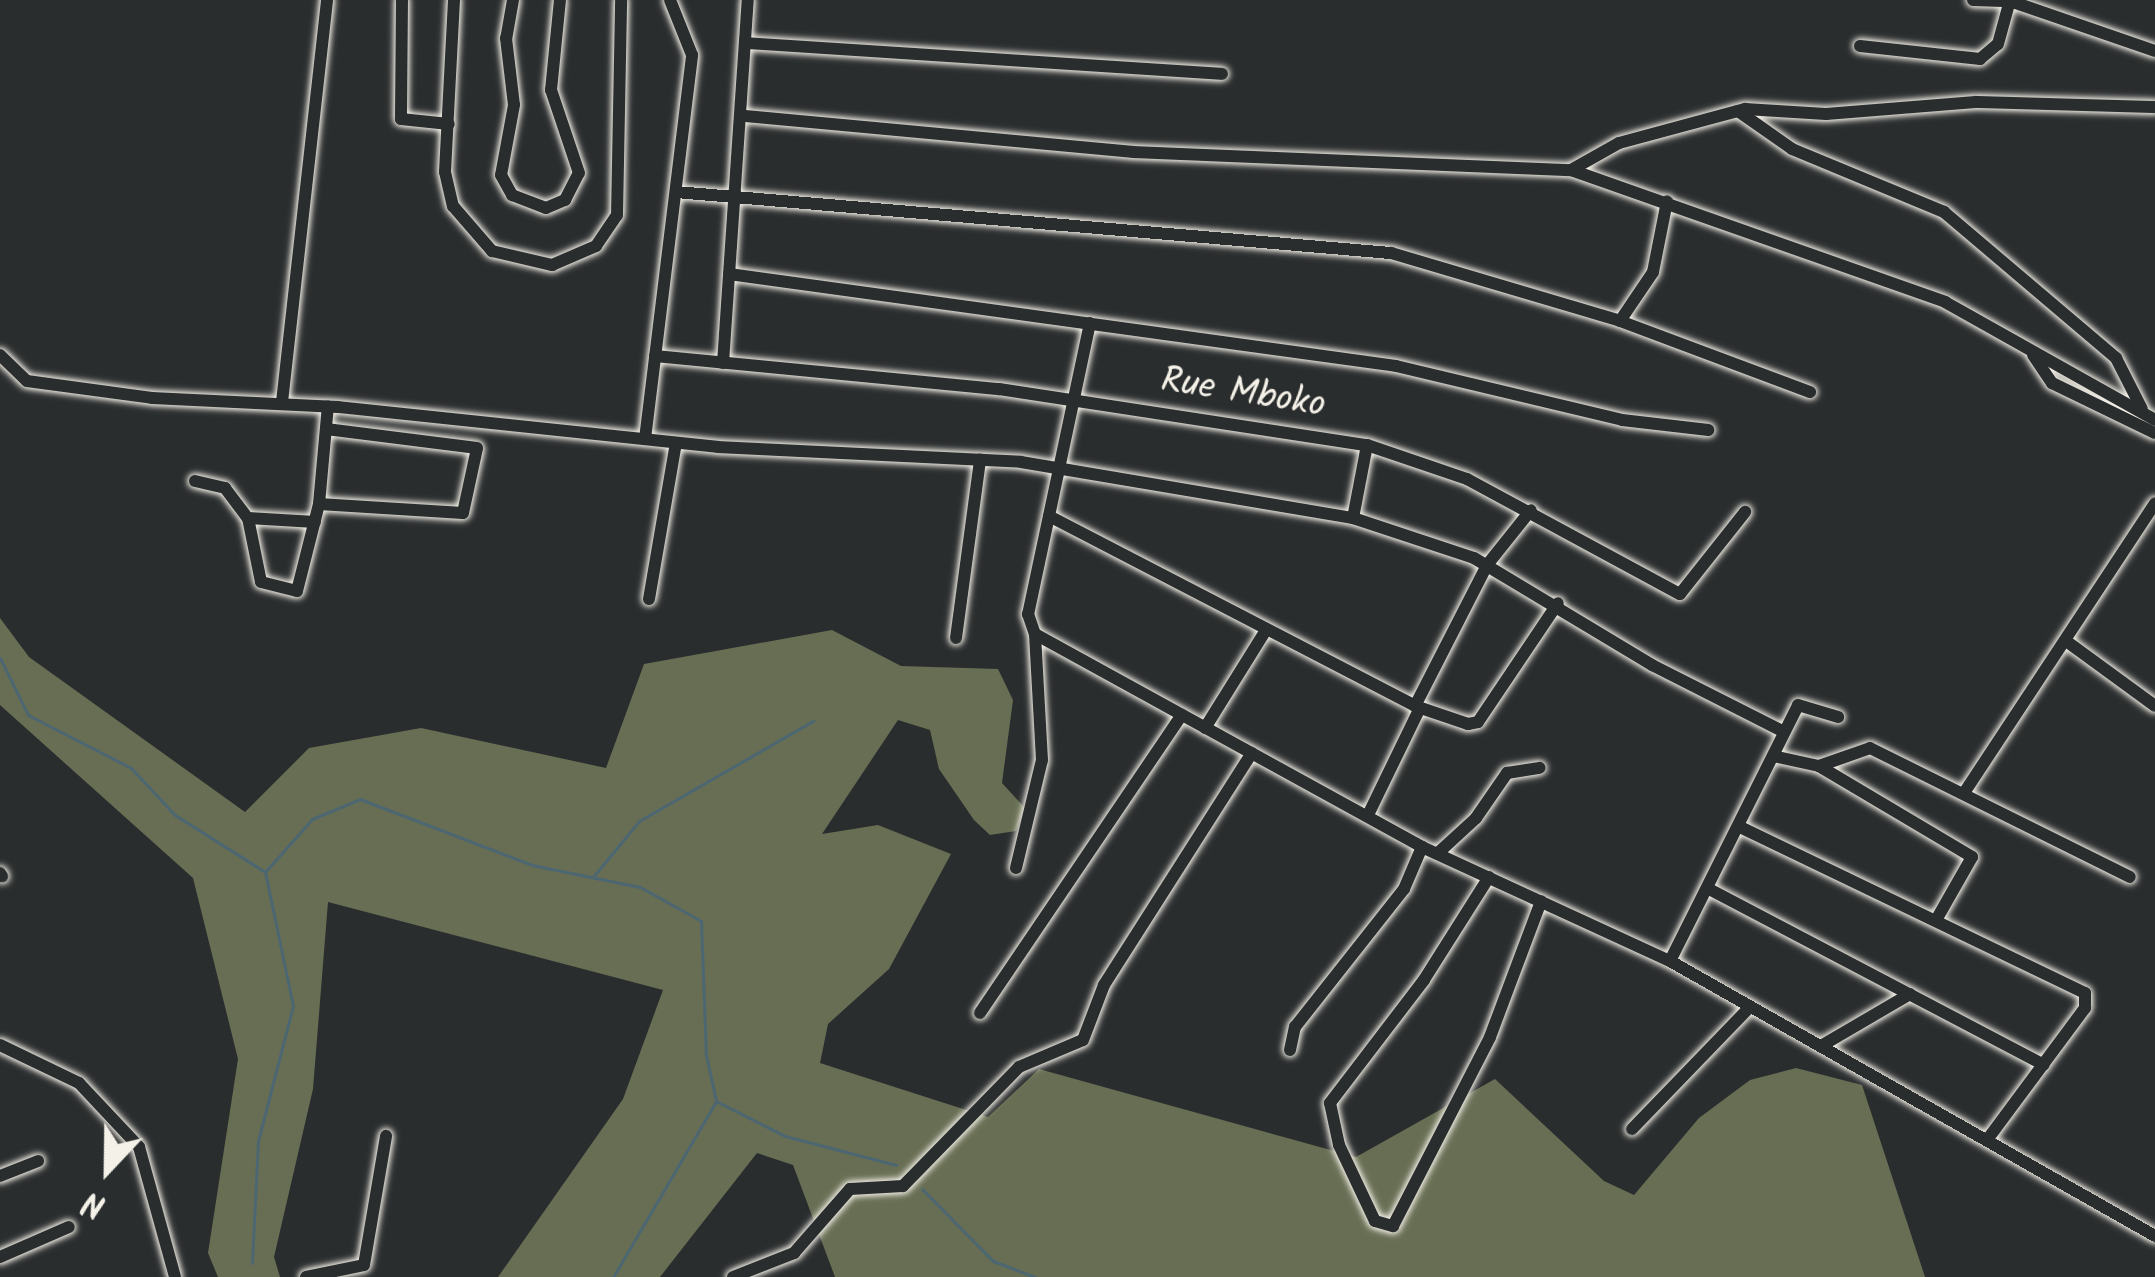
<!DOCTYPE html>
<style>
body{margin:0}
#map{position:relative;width:2155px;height:1277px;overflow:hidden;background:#2a2d2e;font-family:Kalam,sans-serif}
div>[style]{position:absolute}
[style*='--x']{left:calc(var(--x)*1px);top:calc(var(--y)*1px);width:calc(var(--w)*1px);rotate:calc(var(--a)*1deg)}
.green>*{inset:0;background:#676e53}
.stream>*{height:3px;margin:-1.5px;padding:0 1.5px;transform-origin:1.5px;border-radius:1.5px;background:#4d6772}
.roads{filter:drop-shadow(0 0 3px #f4f1e8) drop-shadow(0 0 3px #f4f1e8)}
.minor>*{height:12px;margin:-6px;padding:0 6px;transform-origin:6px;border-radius:6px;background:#2a2d2e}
span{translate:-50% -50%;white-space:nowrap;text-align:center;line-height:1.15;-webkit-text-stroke:12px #2a2d2e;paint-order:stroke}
.street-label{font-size:36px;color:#f4f1e8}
.north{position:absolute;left:48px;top:1109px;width:120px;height:120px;-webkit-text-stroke:9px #2a2d2e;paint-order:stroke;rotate:202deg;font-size:33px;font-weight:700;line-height:48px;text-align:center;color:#f4f1e8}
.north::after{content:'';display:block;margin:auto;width:42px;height:54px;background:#f4f1e8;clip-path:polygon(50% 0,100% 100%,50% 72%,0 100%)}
</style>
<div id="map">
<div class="green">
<div style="clip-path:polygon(0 618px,29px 657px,245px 812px,309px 748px,421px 728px,606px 768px,644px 664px,832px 630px,901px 666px,998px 669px,1013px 700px,1002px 783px,1025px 808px,1016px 831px,990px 835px,974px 820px,939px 769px,930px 730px,898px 720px,822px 834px,878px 825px,951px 854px,889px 969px,828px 1024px,820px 1063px,988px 1117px,1039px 1069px,1356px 1157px,1495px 1079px,1604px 1181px,1634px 1195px,1699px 1118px,1750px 1080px,1796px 1068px,1862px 1085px,1925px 1277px,835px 1277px,793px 1165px,757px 1153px,660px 1277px,498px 1277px,623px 1099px,663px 990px,328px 902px,313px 1089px,274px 1257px,280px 1277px,218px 1277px,208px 1253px,238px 1059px,193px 878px,0 705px)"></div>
</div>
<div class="stream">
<div style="--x:0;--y:658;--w:64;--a:63.8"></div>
<div style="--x:28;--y:715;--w:116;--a:27.2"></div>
<div style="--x:131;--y:768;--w:64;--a:46.9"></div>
<div style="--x:175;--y:815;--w:107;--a:32.3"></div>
<div style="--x:265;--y:872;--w:71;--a:-48.4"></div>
<div style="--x:312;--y:819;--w:52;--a:-22.6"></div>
<div style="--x:360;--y:799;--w:184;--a:21"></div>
<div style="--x:532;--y:865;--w:110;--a:11.5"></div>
<div style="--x:640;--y:887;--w:70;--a:29.1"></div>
<div style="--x:701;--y:921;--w:134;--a:87.9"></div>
<div style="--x:706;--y:1055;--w:47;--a:77.7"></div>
<div style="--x:716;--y:1101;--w:77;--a:26.9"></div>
<div style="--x:785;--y:1136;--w:115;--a:14.6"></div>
<div style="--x:593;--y:877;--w:72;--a:-50.6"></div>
<div style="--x:639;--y:821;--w:201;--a:-29.9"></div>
<div style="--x:922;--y:1189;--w:101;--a:45.4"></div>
<div style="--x:993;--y:1261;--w:45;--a:20.9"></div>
<div style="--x:252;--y:1263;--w:122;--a:-87.2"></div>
<div style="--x:258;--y:1141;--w:139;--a:-75.5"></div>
<div style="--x:293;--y:1006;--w:137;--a:-101.8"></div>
<div style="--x:613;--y:1277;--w:202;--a:-59.6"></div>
</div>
<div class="roads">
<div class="minor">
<div style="--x:402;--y:0;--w:119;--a:90.5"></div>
<div style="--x:401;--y:119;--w:48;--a:5.9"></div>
<div style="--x:454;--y:0;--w:172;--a:93"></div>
<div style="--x:445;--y:172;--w:35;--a:77"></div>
<div style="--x:453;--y:206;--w:60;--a:49.1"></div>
<div style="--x:492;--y:251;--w:62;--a:13.1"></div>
<div style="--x:552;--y:265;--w:48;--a:-23.4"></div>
<div style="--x:596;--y:246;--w:37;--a:-56"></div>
<div style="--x:617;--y:215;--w:215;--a:-88.9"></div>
<div style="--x:513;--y:0;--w:39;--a:100"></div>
<div style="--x:506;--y:38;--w:67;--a:83.2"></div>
<div style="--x:514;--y:105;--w:71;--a:100.5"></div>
<div style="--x:501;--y:175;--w:23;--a:61"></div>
<div style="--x:512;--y:195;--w:36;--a:21"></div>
<div style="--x:546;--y:208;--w:21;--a:-23"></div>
<div style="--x:565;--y:200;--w:30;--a:-63"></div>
<div style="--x:579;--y:173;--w:88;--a:-108.6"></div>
<div style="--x:551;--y:90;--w:90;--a:-84.3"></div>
<div style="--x:1973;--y:0;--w:37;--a:2"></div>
<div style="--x:2010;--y:1;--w:153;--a:19"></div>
<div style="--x:746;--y:43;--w:477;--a:3.7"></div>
<div style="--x:1860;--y:46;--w:121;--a:6.2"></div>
<div style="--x:1980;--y:59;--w:23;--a:-40"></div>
<div style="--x:1998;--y:44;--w:46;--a:-74.7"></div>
<div style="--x:1738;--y:111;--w:66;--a:35.1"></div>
<div style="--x:1792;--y:149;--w:165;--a:22.5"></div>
<div style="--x:1944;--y:212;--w:226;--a:40.3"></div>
<div style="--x:2116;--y:358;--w:57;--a:63"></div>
<div style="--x:746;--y:116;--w:389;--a:5.3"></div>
<div style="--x:1133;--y:152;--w:438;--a:2.4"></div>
<div style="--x:1571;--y:170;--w:397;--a:19.4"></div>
<div style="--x:1945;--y:302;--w:241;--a:29.3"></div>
<div style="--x:1571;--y:170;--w:55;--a:-29.4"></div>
<div style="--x:1619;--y:143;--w:131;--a:-15.1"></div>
<div style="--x:1745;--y:109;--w:81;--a:3.5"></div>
<div style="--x:1826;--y:114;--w:150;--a:-4.6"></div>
<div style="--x:1976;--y:102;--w:179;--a:1.6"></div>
<div style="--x:676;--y:192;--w:718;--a:4.88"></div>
<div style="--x:1391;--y:253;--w:239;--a:16.5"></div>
<div style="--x:1620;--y:321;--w:203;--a:20.5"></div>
<div style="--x:729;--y:274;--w:673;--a:7.85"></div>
<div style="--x:1396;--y:366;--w:232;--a:13.4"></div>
<div style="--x:1622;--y:420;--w:87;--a:6.6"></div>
<div style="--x:1620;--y:321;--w:59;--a:-56"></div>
<div style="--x:1653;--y:272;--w:72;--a:-78.8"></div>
<div style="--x:1090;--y:323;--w:298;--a:102"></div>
<div style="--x:1028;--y:614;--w:21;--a:71"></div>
<div style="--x:1035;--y:634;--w:442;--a:28.8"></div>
<div style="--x:1422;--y:847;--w:273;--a:24.7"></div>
<div style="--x:1670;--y:961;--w:558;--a:29.55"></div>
<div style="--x:0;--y:355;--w:37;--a:44"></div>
<div style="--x:27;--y:381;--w:126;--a:7.7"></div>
<div style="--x:152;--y:398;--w:186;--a:2.8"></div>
<div style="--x:338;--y:407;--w:382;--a:6"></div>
<div style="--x:718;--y:447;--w:303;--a:2.8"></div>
<div style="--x:1021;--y:462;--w:337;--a:9.6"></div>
<div style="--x:1353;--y:518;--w:127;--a:18.3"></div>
<div style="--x:1474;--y:558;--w:208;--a:31"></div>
<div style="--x:1652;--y:665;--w:148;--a:26.9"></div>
<div style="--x:2033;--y:355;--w:34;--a:56"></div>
<div style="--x:2052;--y:383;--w:114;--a:25.9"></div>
<div style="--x:655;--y:356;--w:346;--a:5.5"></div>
<div style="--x:999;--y:389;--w:372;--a:8.7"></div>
<div style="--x:1367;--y:445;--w:106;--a:18.8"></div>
<div style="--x:1467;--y:479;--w:242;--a:28.4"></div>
<div style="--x:1680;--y:594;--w:105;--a:-51.6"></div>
<div style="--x:723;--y:363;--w:364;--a:-86.1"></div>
<div style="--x:282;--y:402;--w:405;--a:-83.6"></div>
<div style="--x:645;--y:439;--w:387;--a:-83"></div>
<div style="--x:692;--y:55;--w:59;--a:-111.8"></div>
<div style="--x:195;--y:481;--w:31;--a:13"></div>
<div style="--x:225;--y:488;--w:38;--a:53"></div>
<div style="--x:248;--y:518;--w:65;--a:78.5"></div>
<div style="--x:261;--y:582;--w:37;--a:14"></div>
<div style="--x:297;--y:591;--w:90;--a:-75.8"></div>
<div style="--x:319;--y:504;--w:98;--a:-84.8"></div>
<div style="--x:319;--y:504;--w:144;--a:3.6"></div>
<div style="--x:463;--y:513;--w:66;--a:-77.8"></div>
<div style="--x:477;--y:448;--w:152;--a:-172.8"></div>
<div style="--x:1049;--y:516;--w:412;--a:27.4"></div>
<div style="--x:1415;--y:706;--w:56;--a:18.8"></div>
<div style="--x:1468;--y:724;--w:10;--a:-11"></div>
<div style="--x:1478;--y:722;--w:143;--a:-56.1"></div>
<div style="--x:248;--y:518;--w:67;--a:3.4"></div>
<div style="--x:1353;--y:518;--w:74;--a:-79.1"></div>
<div style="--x:649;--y:599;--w:158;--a:-80.2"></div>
<div style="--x:956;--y:638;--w:180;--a:-82.3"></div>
<div style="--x:2066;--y:641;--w:110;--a:36.1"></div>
<div style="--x:1415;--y:706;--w:158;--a:-62.9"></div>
<div style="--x:1487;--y:565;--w:70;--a:-51.3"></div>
<div style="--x:1205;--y:728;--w:115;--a:-58.1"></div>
<div style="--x:1773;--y:756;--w:47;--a:12.3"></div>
<div style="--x:1819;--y:766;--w:54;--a:-19.4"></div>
<div style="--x:1870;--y:748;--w:290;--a:26.4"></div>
<div style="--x:1819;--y:766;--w:178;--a:30.7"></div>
<div style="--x:1972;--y:857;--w:73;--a:119.7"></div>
<div style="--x:1964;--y:793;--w:347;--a:-56.6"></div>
<div style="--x:1368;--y:815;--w:119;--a:-64.1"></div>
<div style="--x:1740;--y:827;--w:383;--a:25.7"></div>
<div style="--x:2085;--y:993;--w:15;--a:90"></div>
<div style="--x:2085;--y:1008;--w:159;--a:126.6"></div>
<div style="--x:1438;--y:853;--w:52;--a:-42.6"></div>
<div style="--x:1476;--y:818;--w:55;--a:-55.4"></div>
<div style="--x:1507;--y:773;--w:33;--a:-9"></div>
<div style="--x:1016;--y:868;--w:111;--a:-76.5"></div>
<div style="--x:1042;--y:760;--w:126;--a:-93.2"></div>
<div style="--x:0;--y:873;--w:4;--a:56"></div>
<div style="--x:1489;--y:877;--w:122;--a:122.3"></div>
<div style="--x:1424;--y:980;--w:155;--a:127.4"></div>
<div style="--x:1330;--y:1103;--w:43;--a:77.9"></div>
<div style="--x:1339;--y:1145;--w:84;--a:64.7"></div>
<div style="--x:1375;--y:1221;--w:19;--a:16"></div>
<div style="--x:1393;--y:1226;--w:212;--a:-62.8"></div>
<div style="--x:1490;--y:1037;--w:145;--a:-69.4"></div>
<div style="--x:1709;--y:889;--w:378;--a:27.7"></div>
<div style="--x:1670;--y:961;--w:286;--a:-63.4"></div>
<div style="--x:1798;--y:705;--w:42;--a:16.7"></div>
<div style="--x:980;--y:1013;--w:360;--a:-55.9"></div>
<div style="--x:0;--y:1045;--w:88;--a:25.7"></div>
<div style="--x:79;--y:1083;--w:88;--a:46.8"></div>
<div style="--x:139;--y:1147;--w:135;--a:74.5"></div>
<div style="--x:1821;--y:1046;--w:103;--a:-30.3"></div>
<div style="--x:1290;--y:1050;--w:24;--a:-78"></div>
<div style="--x:1295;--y:1027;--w:176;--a:-51.7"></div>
<div style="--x:1404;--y:889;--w:46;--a:-66.8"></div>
<div style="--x:1632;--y:1129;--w:168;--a:-46"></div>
<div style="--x:0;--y:1176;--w:41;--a:-21.5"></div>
<div style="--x:0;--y:1257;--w:75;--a:-23.5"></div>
<div style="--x:306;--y:1277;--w:59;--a:-11.7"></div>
<div style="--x:364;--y:1265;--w:131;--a:-80.3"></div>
<div style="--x:733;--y:1277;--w:66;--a:-21.5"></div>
<div style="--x:794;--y:1253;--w:85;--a:-48.8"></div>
<div style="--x:850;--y:1189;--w:53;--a:-3.2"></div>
<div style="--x:903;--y:1186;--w:166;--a:-45.7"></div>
<div style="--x:1019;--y:1067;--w:69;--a:-22.9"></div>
<div style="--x:1083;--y:1040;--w:59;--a:-69.1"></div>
<div style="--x:1104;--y:985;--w:275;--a:-57.5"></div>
</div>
</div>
<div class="street-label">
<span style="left:1243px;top:394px;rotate:9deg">Rue Mboko</span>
</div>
<div class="north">N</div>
</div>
